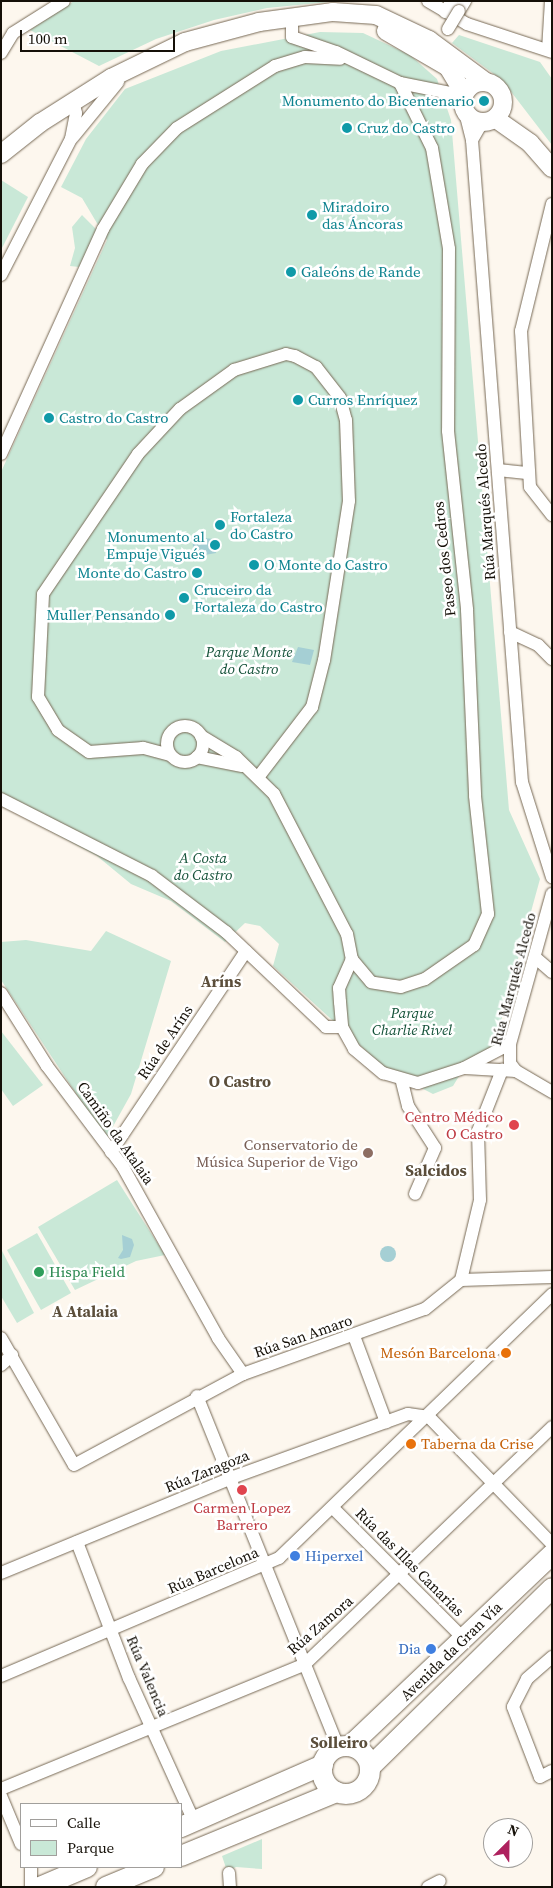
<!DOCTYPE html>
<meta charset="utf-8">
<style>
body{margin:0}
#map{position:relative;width:553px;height:1888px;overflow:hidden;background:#fdf7ee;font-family:"Source Serif 4",serif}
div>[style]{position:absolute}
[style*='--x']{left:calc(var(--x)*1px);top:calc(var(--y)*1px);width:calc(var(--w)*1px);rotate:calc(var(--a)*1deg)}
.green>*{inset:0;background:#c9e8d7}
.water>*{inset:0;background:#a5cfd4}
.round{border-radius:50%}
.roads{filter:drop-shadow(0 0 1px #776955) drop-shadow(0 0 1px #776955)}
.minor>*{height:12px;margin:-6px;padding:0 6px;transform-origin:6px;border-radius:6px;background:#fff}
.minor>.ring{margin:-6px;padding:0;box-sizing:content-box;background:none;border:12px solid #fff;border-radius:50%}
.secondary>*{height:18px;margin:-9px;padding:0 9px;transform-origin:9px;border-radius:9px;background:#fff}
.secondary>.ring{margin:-9px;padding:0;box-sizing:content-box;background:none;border:18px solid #fff;border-radius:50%}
.primary>*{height:20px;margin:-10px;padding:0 10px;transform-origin:10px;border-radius:10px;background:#fff}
.primary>.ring{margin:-10px;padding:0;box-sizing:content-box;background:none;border:20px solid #fff;border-radius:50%}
.bridges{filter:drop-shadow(0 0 1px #776955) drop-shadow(0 0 1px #776955)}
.minor-bridge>*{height:12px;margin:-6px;padding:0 6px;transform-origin:6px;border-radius:6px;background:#fff}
.dots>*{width:14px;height:14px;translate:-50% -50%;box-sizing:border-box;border:2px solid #fff;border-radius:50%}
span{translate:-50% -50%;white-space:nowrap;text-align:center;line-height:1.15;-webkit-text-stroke:5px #fff;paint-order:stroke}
.culture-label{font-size:15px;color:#0d838f}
.right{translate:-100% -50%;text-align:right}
.left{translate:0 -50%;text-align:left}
.street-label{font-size:15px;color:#151008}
.park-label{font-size:15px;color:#145239;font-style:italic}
.health-label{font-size:15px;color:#be3a42}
.education-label{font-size:15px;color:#785e54}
.leisure-label{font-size:15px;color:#27864d}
.food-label{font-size:15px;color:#c56008}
.shop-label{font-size:15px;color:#366cbe}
.neighbourhood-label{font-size:16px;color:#5b4e3b;font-weight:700}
.frame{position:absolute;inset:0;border:2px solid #151008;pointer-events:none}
.legend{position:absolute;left:20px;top:1803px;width:162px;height:65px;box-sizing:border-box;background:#fff;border:1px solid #a19f9c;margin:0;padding:6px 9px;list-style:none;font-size:15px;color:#151008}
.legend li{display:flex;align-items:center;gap:10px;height:25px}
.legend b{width:25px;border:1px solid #a19f9c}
.north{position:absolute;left:483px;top:1818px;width:50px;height:50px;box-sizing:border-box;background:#fff;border:1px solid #a19f9c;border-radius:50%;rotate:23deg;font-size:14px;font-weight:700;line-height:20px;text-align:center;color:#151008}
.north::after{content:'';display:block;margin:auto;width:18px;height:22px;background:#ae215e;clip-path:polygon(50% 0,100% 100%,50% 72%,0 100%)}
.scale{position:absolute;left:20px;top:30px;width:155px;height:22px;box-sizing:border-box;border:2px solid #151008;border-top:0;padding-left:6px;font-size:15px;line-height:18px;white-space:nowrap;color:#151008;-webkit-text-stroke:4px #fff;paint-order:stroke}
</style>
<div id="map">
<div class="green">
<div style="clip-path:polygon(74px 1px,339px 1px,267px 8px,214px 20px,156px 39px,99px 66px,30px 30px)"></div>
<div style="clip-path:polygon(320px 32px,363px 33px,410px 55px,437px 79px,451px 120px,509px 810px,540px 879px,494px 1046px,461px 1073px,453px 1086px,433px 1094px,388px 1071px,273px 966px,279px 944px,260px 926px,245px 923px,225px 942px,171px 901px,131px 884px,97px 856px,1px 805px,1px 472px,107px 240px,82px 198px,61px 187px,86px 139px,125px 89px,221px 51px)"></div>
<div style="clip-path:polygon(459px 35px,540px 62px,552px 79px,552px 145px,502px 80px,452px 43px)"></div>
<div style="clip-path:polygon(1px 180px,28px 197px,1px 250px)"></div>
<div style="clip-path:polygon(82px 215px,97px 230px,79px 267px,70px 266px,75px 248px,72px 227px)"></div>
<div style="clip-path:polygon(106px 931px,171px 961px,131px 1094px,106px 1139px,1px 980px,1px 942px,26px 940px,91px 951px)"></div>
<div style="clip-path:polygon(1px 1031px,43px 1085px,13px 1106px,1px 1089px)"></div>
<div style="clip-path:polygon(117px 1180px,165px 1255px,136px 1261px,75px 1290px,38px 1227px)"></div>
<div style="clip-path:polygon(37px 1233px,71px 1293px,41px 1310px,7px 1250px)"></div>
<div style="clip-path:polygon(1px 1249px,34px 1313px,17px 1323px,1px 1296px)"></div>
<div style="clip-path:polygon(262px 1839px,262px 1869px,236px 1867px,227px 1871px,222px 1856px)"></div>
</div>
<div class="water">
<div style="clip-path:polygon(192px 537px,214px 539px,216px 553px,194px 557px)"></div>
<div style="clip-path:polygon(298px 647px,314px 650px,310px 665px,292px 662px)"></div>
<div style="clip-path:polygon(122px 1235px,132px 1239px,134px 1245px,130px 1257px,121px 1259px,118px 1258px,123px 1250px)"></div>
<div class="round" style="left:380px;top:1246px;width:16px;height:16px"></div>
</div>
<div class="roads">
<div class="minor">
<div style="--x:428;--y:1;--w:45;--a:30.5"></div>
<div style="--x:467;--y:24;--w:89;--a:18.2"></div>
<div style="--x:459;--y:11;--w:12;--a:-59"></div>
<div style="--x:445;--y:12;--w:13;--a:-58"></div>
<div style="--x:292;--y:25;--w:12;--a:90"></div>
<div style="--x:292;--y:37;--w:46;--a:18.8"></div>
<div style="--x:336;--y:52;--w:71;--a:25.8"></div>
<div style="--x:400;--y:83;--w:72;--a:63.8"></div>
<div style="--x:432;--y:148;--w:102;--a:80.4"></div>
<div style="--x:449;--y:249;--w:182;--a:90.3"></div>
<div style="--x:448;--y:431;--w:180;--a:83.9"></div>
<div style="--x:467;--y:610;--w:186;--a:87.5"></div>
<div style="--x:475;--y:796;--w:119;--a:83.7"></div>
<div style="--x:488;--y:914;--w:34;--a:114"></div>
<div style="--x:474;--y:945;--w:60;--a:145.2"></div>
<div style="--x:425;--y:979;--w:25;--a:162"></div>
<div style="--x:401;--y:987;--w:30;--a:-171"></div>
<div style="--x:371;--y:982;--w:30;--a:-130"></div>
<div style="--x:548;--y:50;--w:49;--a:-86.5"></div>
<div style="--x:1;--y:53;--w:23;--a:-59"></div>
<div style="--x:13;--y:33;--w:60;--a:-32.1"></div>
<div style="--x:400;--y:83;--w:51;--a:11.3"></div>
<div style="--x:450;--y:93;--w:19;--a:-16"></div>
<div style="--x:465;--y:112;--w:29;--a:76"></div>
<div style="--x:472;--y:140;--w:644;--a:85.55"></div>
<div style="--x:522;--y:782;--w:100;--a:72.5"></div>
<div style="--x:73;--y:137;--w:71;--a:-50.7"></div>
<div style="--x:472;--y:140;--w:20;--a:-60"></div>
<div style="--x:552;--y:204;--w:131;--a:103.7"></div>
<div style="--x:521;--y:331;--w:156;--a:86.7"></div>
<div style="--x:530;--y:487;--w:36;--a:52"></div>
<div style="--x:1;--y:275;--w:153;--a:-62.8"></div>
<div style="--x:71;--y:139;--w:26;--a:-79"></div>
<div style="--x:76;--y:113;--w:12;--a:-104"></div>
<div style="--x:1;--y:454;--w:247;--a:-65.6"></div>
<div style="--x:103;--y:229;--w:76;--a:-59"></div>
<div style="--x:142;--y:164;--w:50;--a:-45.8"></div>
<div style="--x:177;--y:128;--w:116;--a:-32.3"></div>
<div style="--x:275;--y:66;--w:31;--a:-17"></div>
<div style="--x:305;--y:57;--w:35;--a:3"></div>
<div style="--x:498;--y:470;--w:31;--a:6"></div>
<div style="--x:510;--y:632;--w:31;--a:25"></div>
<div style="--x:538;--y:645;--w:20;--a:45"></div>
<div class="ring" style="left:167px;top:726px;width:24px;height:24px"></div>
<div style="--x:201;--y:736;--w:41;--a:31"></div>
<div style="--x:236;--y:757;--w:53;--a:44.2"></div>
<div style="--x:274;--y:794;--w:158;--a:62.5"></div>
<div style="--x:347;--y:934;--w:25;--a:79"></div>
<div style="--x:352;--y:959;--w:32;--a:114"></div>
<div style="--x:339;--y:988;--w:14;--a:86"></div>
<div style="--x:340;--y:1002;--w:25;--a:85"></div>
<div style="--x:342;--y:1027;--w:25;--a:61"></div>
<div style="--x:354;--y:1049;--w:38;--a:40"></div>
<div style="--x:383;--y:1073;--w:36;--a:16"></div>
<div style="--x:418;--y:1083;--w:48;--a:-18.1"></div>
<div style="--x:464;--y:1068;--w:52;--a:-27.6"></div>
<div style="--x:170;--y:755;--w:28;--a:-165"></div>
<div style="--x:143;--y:748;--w:54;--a:175.8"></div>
<div style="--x:89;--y:752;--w:38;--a:-145"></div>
<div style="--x:58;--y:730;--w:39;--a:-121"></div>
<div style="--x:38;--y:697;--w:103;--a:-87.2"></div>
<div style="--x:43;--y:594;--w:169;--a:-55.8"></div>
<div style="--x:138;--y:454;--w:62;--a:-47"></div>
<div style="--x:180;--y:409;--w:67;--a:-35.8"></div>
<div style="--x:234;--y:370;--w:54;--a:-17.1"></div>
<div style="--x:286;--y:354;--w:9;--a:13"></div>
<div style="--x:295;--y:356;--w:24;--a:28"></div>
<div style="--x:316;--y:367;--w:39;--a:52"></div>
<div style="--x:340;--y:398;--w:23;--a:75"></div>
<div style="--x:346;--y:420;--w:81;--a:87.9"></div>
<div style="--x:349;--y:501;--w:161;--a:98.9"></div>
<div style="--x:324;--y:660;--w:49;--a:104.3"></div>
<div style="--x:312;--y:707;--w:87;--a:127.5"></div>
<div style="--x:197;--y:757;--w:46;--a:11.3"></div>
<div style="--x:1;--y:799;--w:169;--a:27"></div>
<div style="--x:152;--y:876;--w:93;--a:37.1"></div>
<div style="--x:226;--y:932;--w:138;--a:43.5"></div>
<div style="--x:326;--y:1027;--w:16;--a:0"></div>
<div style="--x:537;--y:959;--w:20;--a:41"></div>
<div style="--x:1;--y:993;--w:86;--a:57.8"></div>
<div style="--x:47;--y:1066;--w:126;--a:53"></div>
<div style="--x:123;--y:1167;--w:196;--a:60.9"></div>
<div style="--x:218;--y:1338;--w:44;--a:55.2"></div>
<div style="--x:465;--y:1068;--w:51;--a:3.4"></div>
<div style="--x:516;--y:1071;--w:42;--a:30.3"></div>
<div style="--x:516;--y:1071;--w:10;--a:-127"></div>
<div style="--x:510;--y:1063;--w:19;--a:-90"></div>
<div style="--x:510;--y:1044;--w:156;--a:-74.4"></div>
<div style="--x:402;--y:1082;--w:25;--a:76"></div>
<div style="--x:408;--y:1106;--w:50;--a:57.3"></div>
<div style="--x:435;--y:1148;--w:50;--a:113.5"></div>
<div style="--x:111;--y:1152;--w:242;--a:-56.1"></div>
<div style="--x:461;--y:1280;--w:82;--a:-76.6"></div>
<div style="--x:480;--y:1200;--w:69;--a:-91.7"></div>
<div style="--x:478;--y:1131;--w:66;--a:-68.5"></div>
<div style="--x:354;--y:1336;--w:92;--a:69.6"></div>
<div style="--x:1;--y:1338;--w:146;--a:60.1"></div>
<div style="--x:74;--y:1465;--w:192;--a:-28.3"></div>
<div style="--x:243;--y:1374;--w:193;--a:-19.7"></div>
<div style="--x:425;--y:1309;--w:46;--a:-38.9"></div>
<div style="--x:461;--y:1280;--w:91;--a:-1.9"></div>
<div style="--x:1;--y:1365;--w:15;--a:-42"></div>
<div style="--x:197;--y:1396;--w:378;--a:68.1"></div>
<div style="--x:333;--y:1508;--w:185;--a:45"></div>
<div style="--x:77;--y:1542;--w:146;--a:69.1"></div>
<div style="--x:129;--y:1678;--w:157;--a:65.6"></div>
<div style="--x:1;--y:1573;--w:249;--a:-22.4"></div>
<div style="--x:231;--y:1478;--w:188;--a:-19.9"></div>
<div style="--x:408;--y:1414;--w:21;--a:8"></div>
<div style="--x:429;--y:1417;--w:177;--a:45.9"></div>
<div style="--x:552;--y:1657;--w:33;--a:139"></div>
<div style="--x:527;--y:1679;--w:31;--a:117"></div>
<div style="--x:513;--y:1707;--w:75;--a:68.9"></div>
<div style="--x:540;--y:1777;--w:13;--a:-27"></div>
<div style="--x:1;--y:1676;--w:302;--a:-23"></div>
<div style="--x:279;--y:1558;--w:380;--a:-44"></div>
<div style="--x:1;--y:1789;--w:327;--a:-22.3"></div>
<div style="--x:304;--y:1665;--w:344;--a:-43.8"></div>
<div style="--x:1;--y:1796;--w:52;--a:67.4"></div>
<div style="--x:229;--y:1873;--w:14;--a:86"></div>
<div style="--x:31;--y:1887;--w:20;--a:-90"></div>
<div style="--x:428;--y:1887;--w:13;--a:-27"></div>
</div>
<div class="secondary">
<div style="--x:386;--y:31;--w:72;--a:30.1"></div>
<div style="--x:448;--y:67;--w:31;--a:59"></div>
<div class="ring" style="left:463px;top:82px;width:22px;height:22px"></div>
<div style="--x:496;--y:119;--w:42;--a:35.2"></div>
<div style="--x:530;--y:143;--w:33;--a:49"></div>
<div style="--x:1;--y:154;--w:50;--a:-38.5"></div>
<div style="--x:40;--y:123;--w:84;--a:-32.4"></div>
<div style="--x:111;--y:78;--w:82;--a:-25.9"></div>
<div style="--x:185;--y:42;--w:77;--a:-15.1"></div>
<div style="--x:259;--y:22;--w:75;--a:-7.7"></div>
<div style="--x:333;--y:12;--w:43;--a:4"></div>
<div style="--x:376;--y:15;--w:59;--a:25.3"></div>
<div style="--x:429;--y:40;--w:71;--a:36.4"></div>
</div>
<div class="primary">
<div class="ring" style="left:322px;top:1746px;width:28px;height:28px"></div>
<div style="--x:350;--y:1746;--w:279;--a:-43.5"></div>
<div style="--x:370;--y:1767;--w:255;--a:-44.5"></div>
<div style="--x:181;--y:1827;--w:155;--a:-23.6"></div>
<div style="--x:181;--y:1856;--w:168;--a:-22.4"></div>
<div style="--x:40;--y:1887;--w:51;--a:-23.1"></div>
<div style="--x:106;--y:1887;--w:52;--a:-22.6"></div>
</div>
</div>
<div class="bridges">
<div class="minor-bridge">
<div style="--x:448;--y:29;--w:21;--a:-59"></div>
</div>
</div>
<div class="dots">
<div style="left:484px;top:101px;background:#0f9aa8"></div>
<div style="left:347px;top:128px;background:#0f9aa8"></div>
<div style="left:312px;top:215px;background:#0f9aa8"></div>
<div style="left:291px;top:272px;background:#0f9aa8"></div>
<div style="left:298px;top:400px;background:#0f9aa8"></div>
<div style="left:49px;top:418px;background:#0f9aa8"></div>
<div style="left:220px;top:525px;background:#0f9aa8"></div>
<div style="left:215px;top:545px;background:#0f9aa8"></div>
<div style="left:254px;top:565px;background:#0f9aa8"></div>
<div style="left:197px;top:573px;background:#0f9aa8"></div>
<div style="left:184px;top:598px;background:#0f9aa8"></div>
<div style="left:170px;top:615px;background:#0f9aa8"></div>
<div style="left:514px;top:1125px;background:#e0444e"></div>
<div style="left:368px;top:1153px;background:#8d6e63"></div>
<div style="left:39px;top:1272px;background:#2e9e5b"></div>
<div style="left:506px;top:1353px;background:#e8710a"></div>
<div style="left:411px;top:1444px;background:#e8710a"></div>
<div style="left:242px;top:1490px;background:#e0444e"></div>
<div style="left:295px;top:1556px;background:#3f7fe0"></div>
<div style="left:431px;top:1649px;background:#3f7fe0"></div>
</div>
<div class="culture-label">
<span class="right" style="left:474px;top:101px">Monumento do Bicentenario</span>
<span class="left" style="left:357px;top:128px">Cruz do Castro</span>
<span class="left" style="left:322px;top:215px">Miradoiro<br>das Áncoras</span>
<span class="left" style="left:301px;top:272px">Galeóns de Rande</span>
<span class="left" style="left:308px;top:400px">Curros Enríquez</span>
<span class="left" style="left:59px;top:418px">Castro do Castro</span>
<span class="left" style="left:230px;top:525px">Fortaleza<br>do Castro</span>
<span class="right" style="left:205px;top:545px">Monumento al<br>Empuje Vigués</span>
<span class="left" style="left:264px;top:565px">O Monte do Castro</span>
<span class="right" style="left:187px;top:573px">Monte do Castro</span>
<span class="left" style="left:194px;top:598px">Cruceiro da<br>Fortaleza do Castro</span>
<span class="right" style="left:160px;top:615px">Muller Pensando</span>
</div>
<div class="street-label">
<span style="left:485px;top:512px;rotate:-94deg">Rúa Marqués Alcedo</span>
<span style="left:444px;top:559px;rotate:-96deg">Paseo dos Cedros</span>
<span style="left:513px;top:979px;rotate:-75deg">Rúa Marqués Alcedo</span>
<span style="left:165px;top:1042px;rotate:-56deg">Rúa de Aríns</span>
<span style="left:116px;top:1133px;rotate:55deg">Camiño da Atalaia</span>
<span style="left:303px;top:1336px;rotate:-19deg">Rúa San Amaro</span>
<span style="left:207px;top:1471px;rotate:-22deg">Rúa Zaragoza</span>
<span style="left:410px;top:1562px;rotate:45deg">Rúa das Illas Canarias</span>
<span style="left:213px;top:1570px;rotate:-23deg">Rúa Barcelona</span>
<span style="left:320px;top:1625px;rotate:-41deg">Rúa Zamora</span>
<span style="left:451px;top:1651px;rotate:-44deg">Avenida da Gran Vía</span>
<span style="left:148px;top:1676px;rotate:67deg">Rúa Valencia</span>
</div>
<div class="park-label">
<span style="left:249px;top:660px">Parque Monte<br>do Castro</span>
<span style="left:203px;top:866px">A Costa<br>do Castro</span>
<span style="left:412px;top:1021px">Parque<br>Charlie Rivel</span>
</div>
<div class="health-label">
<span class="right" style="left:503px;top:1125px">Centro Médico<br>O Castro</span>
<span style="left:242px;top:1516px">Carmen Lopez<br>Barrero</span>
</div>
<div class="education-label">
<span class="right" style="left:358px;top:1153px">Conservatorio de<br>Música Superior de Vigo</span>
</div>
<div class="leisure-label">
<span class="left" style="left:49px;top:1272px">Hispa Field</span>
</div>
<div class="food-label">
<span class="right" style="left:496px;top:1353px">Mesón Barcelona</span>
<span class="left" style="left:421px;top:1444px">Taberna da Crise</span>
</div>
<div class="shop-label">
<span class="left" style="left:305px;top:1556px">Hiperxel</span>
<span class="right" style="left:421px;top:1649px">Dia</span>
</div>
<div class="neighbourhood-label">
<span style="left:221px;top:981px">Aríns</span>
<span style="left:240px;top:1081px">O Castro</span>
<span style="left:436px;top:1170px">Salcidos</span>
<span style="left:85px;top:1311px">A Atalaia</span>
<span style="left:339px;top:1742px">Solleiro</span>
</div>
<div class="frame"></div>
<ul class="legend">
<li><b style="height:6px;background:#fff"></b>Calle</li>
<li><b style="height:14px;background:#c9e8d7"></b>Parque</li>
</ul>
<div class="north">N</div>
<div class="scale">100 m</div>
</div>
